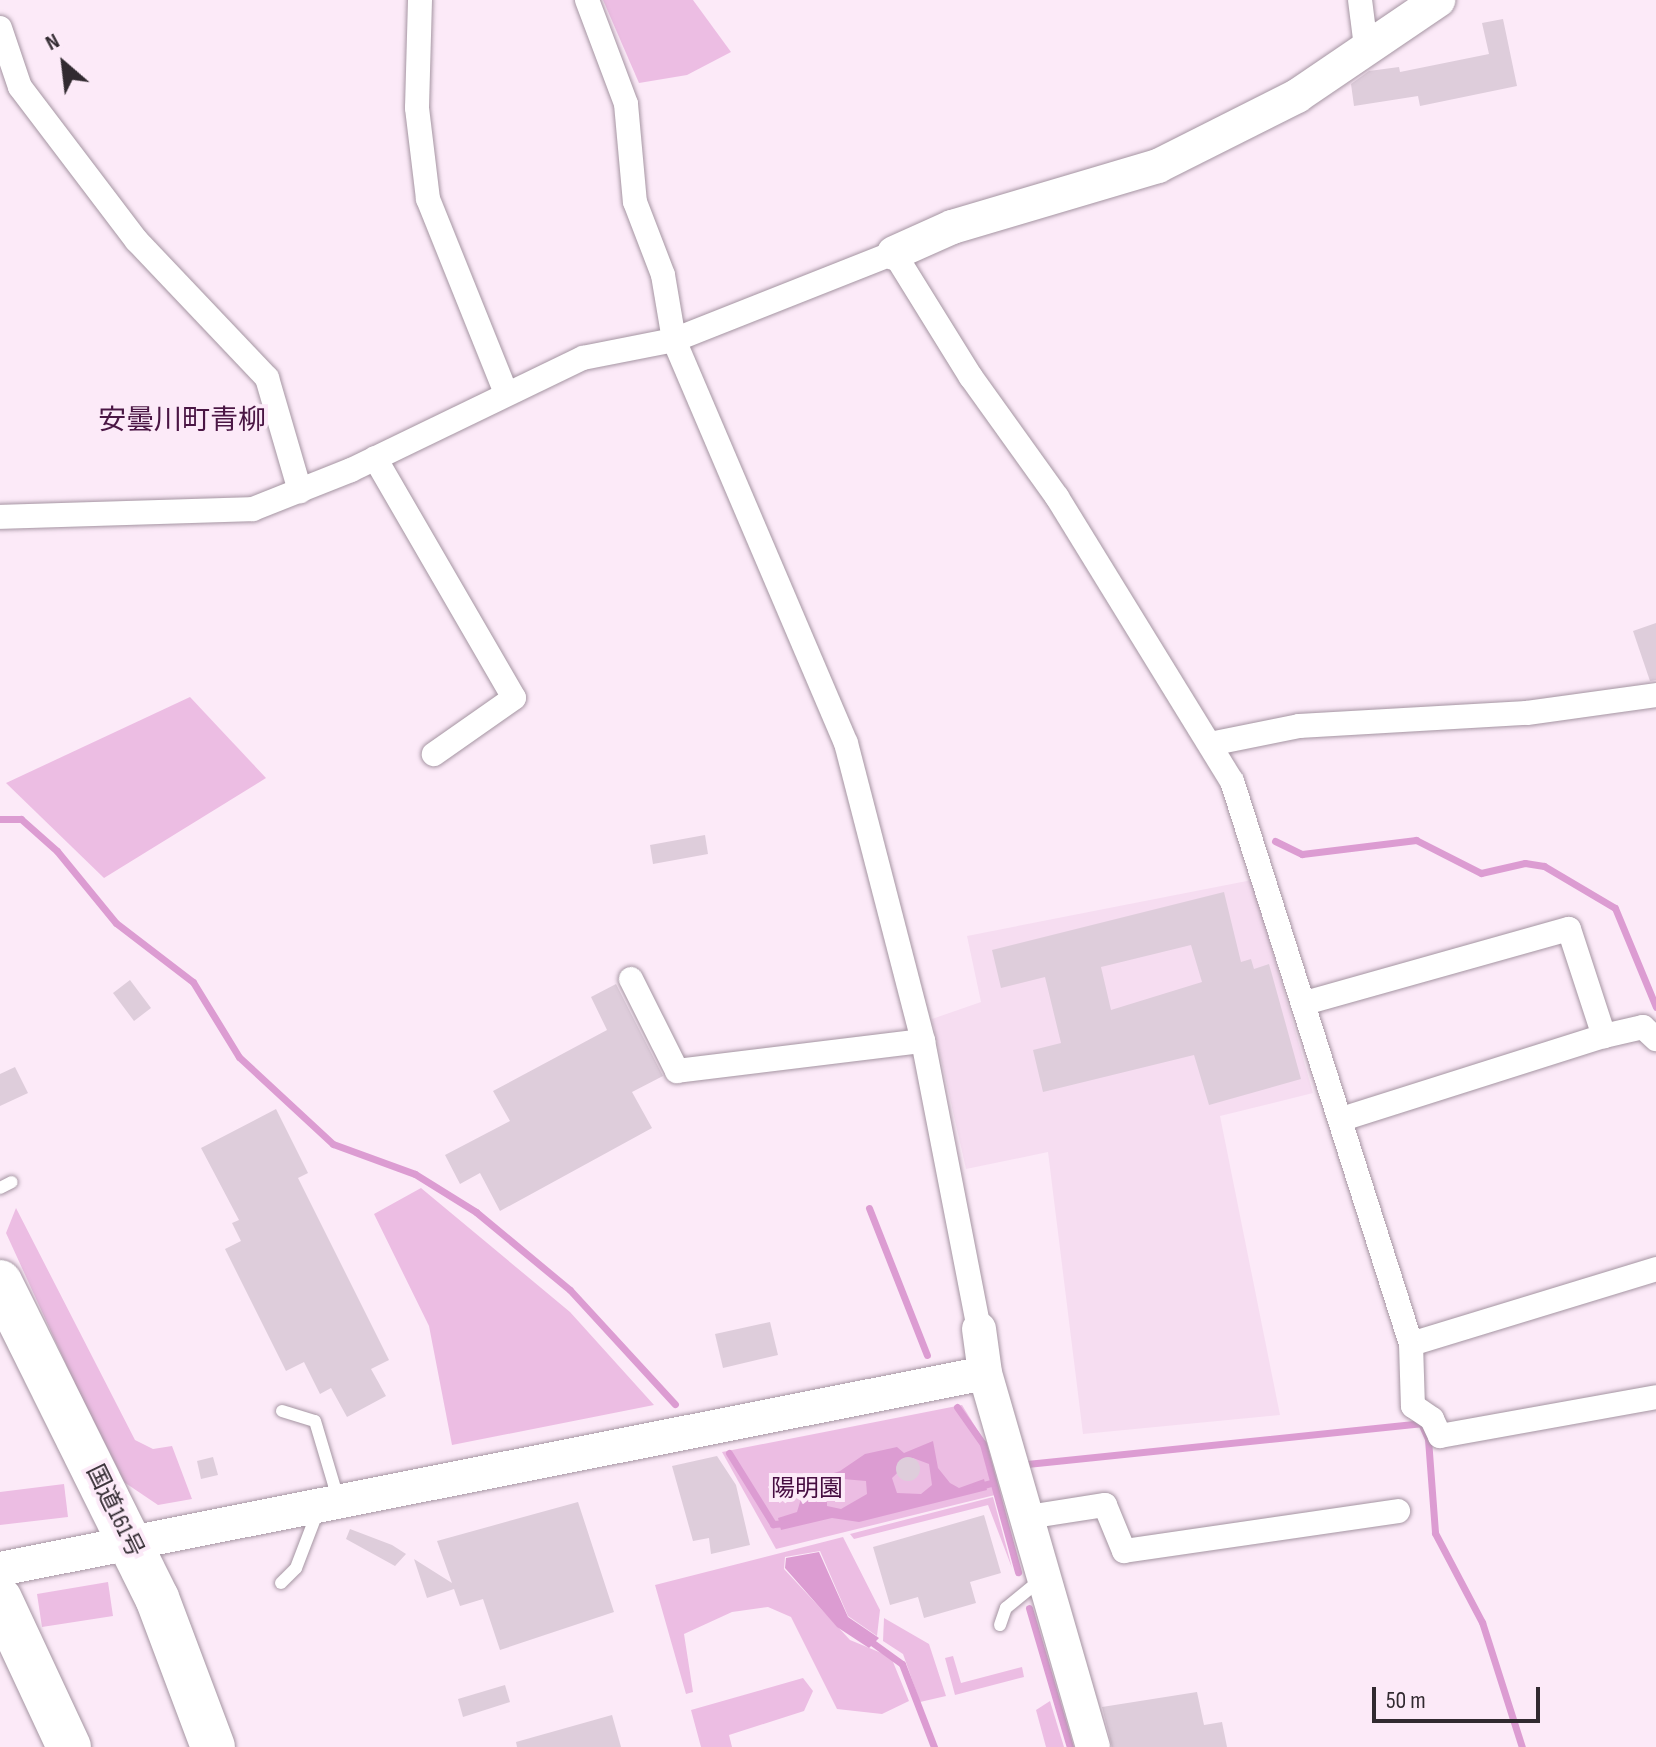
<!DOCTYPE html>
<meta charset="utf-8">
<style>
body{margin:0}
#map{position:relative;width:1656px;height:1747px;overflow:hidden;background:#fceaf8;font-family:"Sofia Sans Condensed","Noto Sans JP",sans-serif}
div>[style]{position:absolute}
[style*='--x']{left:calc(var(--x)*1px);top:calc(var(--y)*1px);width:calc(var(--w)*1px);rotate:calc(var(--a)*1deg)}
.built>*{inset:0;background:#f6ddf1}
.green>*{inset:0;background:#ecbde3}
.water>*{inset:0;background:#dc9cd2}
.stream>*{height:7px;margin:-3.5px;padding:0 3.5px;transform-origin:3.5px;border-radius:3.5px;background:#dc9cd2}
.building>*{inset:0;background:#decddb}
.round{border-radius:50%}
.roads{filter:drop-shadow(0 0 2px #a595a2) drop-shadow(0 0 2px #a595a2)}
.lane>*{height:12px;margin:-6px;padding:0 6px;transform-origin:6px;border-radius:6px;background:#fff}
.street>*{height:24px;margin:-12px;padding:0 12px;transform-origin:12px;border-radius:12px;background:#fff}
.secondary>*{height:34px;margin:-17px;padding:0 17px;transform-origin:17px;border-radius:17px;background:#fff}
.highway>*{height:44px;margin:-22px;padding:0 22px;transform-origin:22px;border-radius:22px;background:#fff}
span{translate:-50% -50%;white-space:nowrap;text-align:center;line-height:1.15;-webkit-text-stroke:8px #fceaf8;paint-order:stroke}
.park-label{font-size:24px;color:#460d41}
.street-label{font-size:24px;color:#312a30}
.quarter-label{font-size:28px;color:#4a1644}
.north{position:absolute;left:24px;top:24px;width:80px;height:80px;-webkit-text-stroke:6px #fceaf8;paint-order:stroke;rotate:332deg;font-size:22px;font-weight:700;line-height:32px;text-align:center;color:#312a30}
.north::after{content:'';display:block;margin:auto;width:28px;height:36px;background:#312a30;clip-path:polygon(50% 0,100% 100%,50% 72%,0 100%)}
.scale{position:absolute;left:1372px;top:1687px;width:168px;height:36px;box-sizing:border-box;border:4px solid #312a30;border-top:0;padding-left:10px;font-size:24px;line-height:28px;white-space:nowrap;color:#312a30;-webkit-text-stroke:6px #fceaf8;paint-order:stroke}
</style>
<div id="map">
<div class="built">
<div style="clip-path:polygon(1252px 880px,1313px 1093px,1220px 1116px,1280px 1415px,1083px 1434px,1048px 1152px,966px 1169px,932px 1019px,981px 1002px,967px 936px)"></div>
</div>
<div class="green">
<div style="clip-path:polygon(603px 0,693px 0,731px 52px,687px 75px,639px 83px)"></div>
<div style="clip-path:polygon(190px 697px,266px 778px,104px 878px,6px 783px)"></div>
<div style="clip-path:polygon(421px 1188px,570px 1312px,654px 1405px,452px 1445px,429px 1326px,374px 1214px)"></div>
<div style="clip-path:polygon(16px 1208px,135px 1440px,153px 1449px,172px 1446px,192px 1499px,158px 1505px,118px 1478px,6px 1233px)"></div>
<div style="clip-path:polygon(962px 1405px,986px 1444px,999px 1494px,776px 1549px,722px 1452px)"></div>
<div style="clip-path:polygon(64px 1484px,68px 1517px,0 1525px,0 1492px)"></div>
<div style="clip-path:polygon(993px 1497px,1012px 1568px,988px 1505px,854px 1539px,850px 1534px)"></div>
<div style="clip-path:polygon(843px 1537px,880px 1610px,877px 1636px,848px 1616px,820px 1551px,785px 1557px,784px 1569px,850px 1640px,891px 1657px,909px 1701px,882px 1714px,837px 1709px,791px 1617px,768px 1607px,732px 1612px,684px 1634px,693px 1692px,686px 1694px,655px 1585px)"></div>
<div style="clip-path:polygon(108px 1582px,113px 1616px,42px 1627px,37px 1594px)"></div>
<div style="clip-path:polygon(884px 1618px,929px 1644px,946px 1696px,920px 1702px,903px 1654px,883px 1641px)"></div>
<div style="clip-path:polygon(953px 1656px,961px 1683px,1022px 1667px,1024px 1677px,955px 1695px,945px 1658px)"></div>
<div style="clip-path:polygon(803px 1678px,813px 1691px,804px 1711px,729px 1735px,732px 1747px,701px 1747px,691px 1710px)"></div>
<div style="clip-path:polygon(1050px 1701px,1064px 1747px,1046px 1747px,1036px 1710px)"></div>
</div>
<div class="water">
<div style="clip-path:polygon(evenodd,933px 1441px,938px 1468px,950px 1483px,959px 1488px,984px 1479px,987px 1490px,859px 1522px,832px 1518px,781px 1530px,778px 1518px,797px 1512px,806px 1482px,840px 1471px,865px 1454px,897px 1447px,904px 1453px,933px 1441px,913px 1458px,929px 1464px,932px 1485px,921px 1494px,897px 1493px,892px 1478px,913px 1458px,933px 1441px,843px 1479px,866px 1481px,867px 1494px,841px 1509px,827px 1506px,827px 1489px,843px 1479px)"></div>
<div style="clip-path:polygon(819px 1552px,848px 1617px,879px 1638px,869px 1648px,837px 1627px,785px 1568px,786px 1558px)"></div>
</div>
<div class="stream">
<div style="--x:0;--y:819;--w:21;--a:0"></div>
<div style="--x:21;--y:819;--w:48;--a:41.6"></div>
<div style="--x:57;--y:851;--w:93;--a:50.7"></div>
<div style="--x:116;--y:923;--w:97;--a:37.5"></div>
<div style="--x:193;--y:982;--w:88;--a:58.5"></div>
<div style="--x:239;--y:1057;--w:128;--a:42.8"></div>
<div style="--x:333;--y:1144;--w:87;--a:20.1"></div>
<div style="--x:415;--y:1174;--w:72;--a:31.9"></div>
<div style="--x:476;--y:1212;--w:122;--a:39.7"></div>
<div style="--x:570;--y:1290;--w:155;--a:47.4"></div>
<div style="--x:1275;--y:841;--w:30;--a:26"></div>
<div style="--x:1302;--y:854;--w:115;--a:-7"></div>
<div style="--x:1416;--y:840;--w:73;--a:26.9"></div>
<div style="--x:1481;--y:873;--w:45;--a:-12.8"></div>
<div style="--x:1525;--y:863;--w:19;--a:9"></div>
<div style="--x:1544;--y:866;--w:82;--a:30.6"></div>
<div style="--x:1615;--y:908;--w:107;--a:67.5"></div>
<div style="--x:869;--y:1208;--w:158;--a:68.5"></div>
<div style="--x:957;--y:1407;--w:45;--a:54.9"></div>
<div style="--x:983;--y:1444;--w:133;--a:74.7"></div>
<div style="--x:729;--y:1453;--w:84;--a:58.2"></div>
<div style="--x:773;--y:1524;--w:14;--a:-4"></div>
<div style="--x:1027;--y:1464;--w:396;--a:-5.9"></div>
<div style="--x:1421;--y:1423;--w:17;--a:66"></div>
<div style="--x:1428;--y:1439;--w:94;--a:85.7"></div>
<div style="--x:1435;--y:1533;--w:101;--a:62.2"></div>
<div style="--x:1482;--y:1622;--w:131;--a:72.3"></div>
<div style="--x:976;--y:1487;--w:16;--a:-15"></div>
<div style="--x:1029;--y:1608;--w:145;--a:73.6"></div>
<div style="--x:866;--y:1638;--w:44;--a:35.8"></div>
<div style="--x:902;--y:1664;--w:89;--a:68.9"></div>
</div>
<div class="building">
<div style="clip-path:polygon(1503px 19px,1517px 86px,1420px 106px,1418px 96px,1354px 106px,1351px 84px,1369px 71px,1399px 67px,1400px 72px,1489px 54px,1482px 23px)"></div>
<div style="clip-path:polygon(1656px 623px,1656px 680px,1650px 681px,1633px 631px)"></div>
<div style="clip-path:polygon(705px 835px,708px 854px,653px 864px,650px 845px)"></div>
<div style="clip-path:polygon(evenodd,1224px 892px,1241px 962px,1251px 959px,1254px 969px,1269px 964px,1301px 1079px,1209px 1105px,1194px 1055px,1043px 1092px,1033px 1050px,1061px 1043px,1045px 977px,1001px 988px,992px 950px,1224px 892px,1191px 945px,1202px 982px,1111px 1010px,1101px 967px,1191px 945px)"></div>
<div style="clip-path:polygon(130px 980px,151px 1008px,134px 1021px,113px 993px)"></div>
<div style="clip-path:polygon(616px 984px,663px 1076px,632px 1092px,652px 1128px,500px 1211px,480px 1173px,460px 1184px,445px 1155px,510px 1121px,493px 1091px,607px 1030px,591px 997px)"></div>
<div style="clip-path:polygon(15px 1067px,28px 1093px,0 1106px,0 1074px)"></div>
<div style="clip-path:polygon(276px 1109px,308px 1173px,298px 1178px,389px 1360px,371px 1369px,386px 1396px,347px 1417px,331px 1388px,320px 1394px,304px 1362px,286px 1371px,225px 1249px,241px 1241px,232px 1223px,239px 1220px,201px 1148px)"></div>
<div style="clip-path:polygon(770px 1322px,778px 1355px,723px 1368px,715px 1334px)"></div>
<div style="clip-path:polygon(717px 1456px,736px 1485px,750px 1545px,711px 1554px,709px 1538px,693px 1541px,672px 1466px)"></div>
<div class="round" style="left:896px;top:1457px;width:24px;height:24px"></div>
<div style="clip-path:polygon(213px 1457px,218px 1475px,201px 1479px,197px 1461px)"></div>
<div style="clip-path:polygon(578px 1502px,614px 1612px,500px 1650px,483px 1599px,460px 1606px,454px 1589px,427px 1598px,414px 1559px,452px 1583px,437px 1541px)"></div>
<div style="clip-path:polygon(984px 1515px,1001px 1573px,970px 1582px,976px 1603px,924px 1618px,918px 1597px,890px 1605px,873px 1547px)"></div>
<div style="clip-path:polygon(350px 1529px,392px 1545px,406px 1554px,395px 1566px,346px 1539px)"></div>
<div style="clip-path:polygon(505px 1685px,510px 1702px,463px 1717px,458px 1699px)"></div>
<div style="clip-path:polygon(1197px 1692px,1204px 1725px,1222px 1722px,1227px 1747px,1112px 1747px,1102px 1707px)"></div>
<div style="clip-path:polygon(612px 1715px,621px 1747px,517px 1747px,516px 1742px)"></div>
</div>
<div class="roads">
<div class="lane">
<div style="--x:0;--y:1188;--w:13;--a:-27"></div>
<div style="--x:282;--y:1411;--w:34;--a:17"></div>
<div style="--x:315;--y:1421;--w:80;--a:73.4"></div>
<div style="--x:281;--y:1583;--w:21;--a:-45"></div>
<div style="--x:296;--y:1568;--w:64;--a:-69"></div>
<div style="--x:1000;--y:1625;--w:18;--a:-71"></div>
<div style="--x:1006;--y:1608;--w:43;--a:-39.3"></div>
</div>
<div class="street">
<div style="--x:420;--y:0;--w:108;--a:91.6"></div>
<div style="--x:417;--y:108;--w:92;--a:83.1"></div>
<div style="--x:428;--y:199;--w:207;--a:68.1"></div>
<div style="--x:587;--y:0;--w:111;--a:69.4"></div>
<div style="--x:626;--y:104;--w:98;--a:84.8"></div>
<div style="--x:635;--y:202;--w:78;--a:69"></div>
<div style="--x:663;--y:275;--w:66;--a:80.4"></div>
<div style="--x:674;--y:340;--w:438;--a:66.9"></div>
<div style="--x:846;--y:743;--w:308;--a:75.5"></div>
<div style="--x:923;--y:1041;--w:293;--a:79"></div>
<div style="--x:1360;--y:0;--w:47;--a:82.7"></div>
<div style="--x:0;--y:28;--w:62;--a:71.3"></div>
<div style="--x:20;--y:87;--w:193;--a:52.8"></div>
<div style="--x:137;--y:241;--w:189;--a:46.5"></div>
<div style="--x:267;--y:378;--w:118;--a:73.7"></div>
<div style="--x:375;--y:458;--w:277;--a:59.9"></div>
<div style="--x:514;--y:698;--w:98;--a:145"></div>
<div style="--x:0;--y:517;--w:253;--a:-1.8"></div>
<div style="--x:253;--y:509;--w:105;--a:-21.7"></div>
<div style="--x:351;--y:470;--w:258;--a:-25.8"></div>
<div style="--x:583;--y:358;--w:93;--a:-11.2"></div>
<div style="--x:674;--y:340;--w:237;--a:-21.6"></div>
<div style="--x:894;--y:253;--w:146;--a:58.2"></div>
<div style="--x:971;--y:377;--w:148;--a:54.4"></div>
<div style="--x:1057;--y:497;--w:334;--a:58.4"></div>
<div style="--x:1232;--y:781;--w:591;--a:72.36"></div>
<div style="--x:1411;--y:1344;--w:62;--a:88.2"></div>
<div style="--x:1413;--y:1406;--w:23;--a:34"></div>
<div style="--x:1432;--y:1419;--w:19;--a:65"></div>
<div style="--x:1440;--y:1436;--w:219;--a:-10.2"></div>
<div style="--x:1210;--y:744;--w:91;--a:-11.4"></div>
<div style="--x:1299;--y:726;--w:228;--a:-3.3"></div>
<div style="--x:1527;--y:713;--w:130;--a:-7.9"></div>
<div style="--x:631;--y:979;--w:103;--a:63.4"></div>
<div style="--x:677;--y:1071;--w:248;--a:-7"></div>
<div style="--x:1305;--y:1003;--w:274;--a:-15.7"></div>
<div style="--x:1569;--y:929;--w:113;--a:71.9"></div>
<div style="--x:1342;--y:1119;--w:275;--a:-17.6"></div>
<div style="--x:1604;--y:1036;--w:40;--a:-13"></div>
<div style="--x:1643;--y:1027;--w:18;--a:43"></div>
<div style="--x:1411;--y:1344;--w:256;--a:-17"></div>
<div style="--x:1028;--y:1517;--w:78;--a:-8.9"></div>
<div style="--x:1105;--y:1505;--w:50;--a:67.6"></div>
<div style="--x:1124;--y:1551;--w:277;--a:-8.3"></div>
</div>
<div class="secondary">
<div style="--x:894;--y:253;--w:64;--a:-24.1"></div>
<div style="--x:952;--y:227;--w:215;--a:-16.5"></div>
<div style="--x:1158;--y:166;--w:156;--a:-26.7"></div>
<div style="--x:1297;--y:96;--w:171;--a:-34.2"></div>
<div style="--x:979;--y:1329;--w:44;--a:82.2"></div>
<div style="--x:985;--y:1373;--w:389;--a:73.9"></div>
<div style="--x:0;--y:1569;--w:1004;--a:-11.25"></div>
</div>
<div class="highway">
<div style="--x:0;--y:1282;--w:353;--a:63.6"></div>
<div style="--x:157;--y:1598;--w:159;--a:69.4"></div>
<div style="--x:0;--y:1599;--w:163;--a:65"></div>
</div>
</div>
<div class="park-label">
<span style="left:807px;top:1489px">陽明園</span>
</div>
<div class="street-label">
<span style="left:115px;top:1511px;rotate:64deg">国道161号</span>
</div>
<div class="quarter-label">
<span style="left:182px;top:421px">安曇川町青柳</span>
</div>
<div class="north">N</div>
<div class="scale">50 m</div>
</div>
